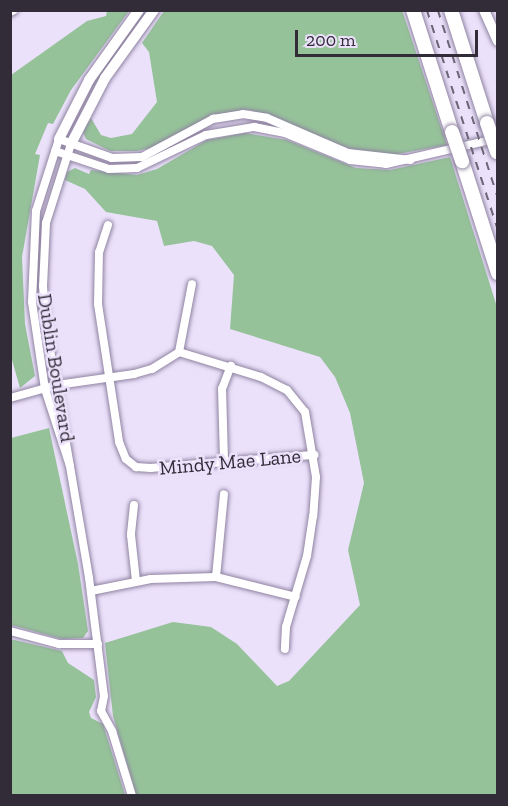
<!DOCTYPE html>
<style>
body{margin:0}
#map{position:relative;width:508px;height:806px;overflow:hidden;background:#ebe1fb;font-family:"Zilla Slab",serif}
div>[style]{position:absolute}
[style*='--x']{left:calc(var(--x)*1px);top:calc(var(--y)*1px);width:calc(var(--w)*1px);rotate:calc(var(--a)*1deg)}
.green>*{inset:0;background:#96c29a}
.roads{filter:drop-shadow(0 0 2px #8f83a1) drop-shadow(0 0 2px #8f83a1)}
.street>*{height:8px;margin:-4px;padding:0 4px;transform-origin:4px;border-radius:4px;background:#fff}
.secondary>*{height:10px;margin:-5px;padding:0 5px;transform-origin:5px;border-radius:5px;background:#fff}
.highway>*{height:14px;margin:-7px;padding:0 7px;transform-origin:7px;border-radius:7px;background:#fff}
.rail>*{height:1.5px;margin-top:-0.75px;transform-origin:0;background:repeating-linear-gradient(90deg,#6b6575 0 8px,transparent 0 16px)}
.bridges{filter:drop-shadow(0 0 2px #8f83a1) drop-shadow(0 0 2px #8f83a1)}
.highway-bridge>*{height:14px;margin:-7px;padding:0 7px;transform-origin:7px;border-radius:7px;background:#fff}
span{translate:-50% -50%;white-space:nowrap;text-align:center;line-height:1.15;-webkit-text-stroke:5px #ebe1fb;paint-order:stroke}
.street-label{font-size:20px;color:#312c38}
.frame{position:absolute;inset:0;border:12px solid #312c38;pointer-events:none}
.scale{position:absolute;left:295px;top:30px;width:183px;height:27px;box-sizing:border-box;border:3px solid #312c38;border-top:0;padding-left:8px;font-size:18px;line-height:21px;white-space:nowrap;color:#312c38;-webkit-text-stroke:4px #ebe1fb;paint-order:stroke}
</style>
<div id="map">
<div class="green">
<div style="clip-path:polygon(402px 10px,447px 145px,392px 155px,356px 151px,250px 110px,211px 115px,155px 147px,137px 151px,110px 151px,86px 139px,83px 132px,91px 118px,101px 135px,111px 138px,132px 134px,157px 102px,149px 52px,142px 43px,164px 11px)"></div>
<div style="clip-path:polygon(107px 11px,129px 11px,71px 90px,53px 124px,48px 123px,35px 154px,40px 155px,22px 257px,25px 324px,35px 376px,20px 388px,10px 353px,11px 75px,87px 21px,106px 16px)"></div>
<div style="clip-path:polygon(245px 133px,287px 140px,356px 168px,390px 170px,450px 157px,497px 307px,497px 795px,136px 795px,113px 716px,105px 643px,173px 622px,211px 627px,237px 644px,277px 686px,289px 681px,360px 605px,348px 550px,364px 483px,350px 413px,335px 377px,320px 357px,230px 329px,234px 275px,212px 246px,194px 241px,164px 246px,157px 221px,106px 212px,85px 189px,65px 180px,67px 172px,75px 168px,89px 174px,91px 170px,137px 175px,157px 169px,207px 140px)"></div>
<div style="clip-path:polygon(49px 428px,78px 564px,88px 631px,83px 638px,62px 639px,11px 625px,11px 438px)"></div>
<div style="clip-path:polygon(10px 639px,62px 651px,68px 663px,94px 680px,96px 697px,89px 712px,91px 718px,103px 724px,125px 795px,11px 795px)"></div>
</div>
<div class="roads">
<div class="street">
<div style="--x:10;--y:12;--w:4;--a:-27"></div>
<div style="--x:71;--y:144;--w:83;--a:107.6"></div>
<div style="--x:46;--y:223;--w:63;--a:92.7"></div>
<div style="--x:43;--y:286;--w:40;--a:85.7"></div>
<div style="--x:46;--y:326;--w:256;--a:80.3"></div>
<div style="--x:89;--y:578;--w:119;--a:82.8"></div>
<div style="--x:104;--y:696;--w:15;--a:101"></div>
<div style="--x:101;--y:711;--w:23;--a:61"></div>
<div style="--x:112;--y:731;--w:68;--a:72.9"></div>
<div style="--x:55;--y:151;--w:57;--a:18.4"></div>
<div style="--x:109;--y:169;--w:28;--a:-2"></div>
<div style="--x:137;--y:168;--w:76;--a:-25.6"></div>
<div style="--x:206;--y:135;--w:49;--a:-9.5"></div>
<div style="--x:254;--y:127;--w:32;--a:11"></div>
<div style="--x:285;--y:133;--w:70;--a:22.6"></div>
<div style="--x:350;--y:160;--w:36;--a:6"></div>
<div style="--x:386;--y:164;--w:111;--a:-13"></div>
<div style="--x:108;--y:225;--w:28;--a:108"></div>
<div style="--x:99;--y:252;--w:52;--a:91.1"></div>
<div style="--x:98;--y:304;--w:140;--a:81.3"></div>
<div style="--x:119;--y:442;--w:18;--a:68"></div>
<div style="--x:126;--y:459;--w:13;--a:39"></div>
<div style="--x:136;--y:467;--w:15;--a:4"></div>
<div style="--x:151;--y:468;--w:164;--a:-4.6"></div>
<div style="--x:179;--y:352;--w:86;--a:17"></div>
<div style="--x:261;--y:377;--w:29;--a:27"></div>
<div style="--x:287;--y:390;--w:28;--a:51"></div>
<div style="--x:305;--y:412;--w:66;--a:80.4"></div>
<div style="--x:316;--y:477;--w:39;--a:94"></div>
<div style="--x:313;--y:516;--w:40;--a:98.5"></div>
<div style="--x:307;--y:556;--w:74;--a:106.5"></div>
<div style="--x:286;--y:627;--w:22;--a:93"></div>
<div style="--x:179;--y:352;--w:69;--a:-79.2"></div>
<div style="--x:10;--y:398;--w:49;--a:-15.5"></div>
<div style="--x:57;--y:385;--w:78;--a:-8.1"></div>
<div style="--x:134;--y:374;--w:19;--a:-16"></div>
<div style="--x:152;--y:369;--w:32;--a:-32"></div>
<div style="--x:224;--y:460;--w:71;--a:-91.6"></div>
<div style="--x:222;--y:389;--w:25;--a:-69"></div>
<div style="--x:70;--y:466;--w:81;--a:-108"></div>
<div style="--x:45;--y:389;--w:88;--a:-98.5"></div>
<div style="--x:32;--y:302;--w:91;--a:-87.5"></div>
<div style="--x:36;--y:211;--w:76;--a:-72.3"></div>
<div style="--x:59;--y:139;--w:56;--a:19.7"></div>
<div style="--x:112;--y:158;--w:30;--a:-2"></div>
<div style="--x:142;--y:157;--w:81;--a:-28.2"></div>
<div style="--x:213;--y:119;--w:30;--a:-9"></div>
<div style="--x:243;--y:114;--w:24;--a:9"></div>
<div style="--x:267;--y:118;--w:88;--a:23.4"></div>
<div style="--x:348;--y:153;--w:63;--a:6.3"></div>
<div style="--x:134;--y:505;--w:30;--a:96"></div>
<div style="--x:131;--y:535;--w:46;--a:83.8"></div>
<div style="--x:216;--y:577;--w:83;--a:-84.5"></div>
<div style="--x:91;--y:591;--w:61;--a:-11.3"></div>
<div style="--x:151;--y:579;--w:65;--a:-1.8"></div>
<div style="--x:216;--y:577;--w:82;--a:14"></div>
<div style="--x:10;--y:631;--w:51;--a:14.9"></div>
<div style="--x:59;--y:644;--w:39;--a:0"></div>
</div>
<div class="secondary">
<div style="--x:484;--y:10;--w:34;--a:66"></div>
<div style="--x:59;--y:139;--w:66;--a:-63"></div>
<div style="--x:89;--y:80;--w:86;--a:-54.5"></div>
<div style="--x:71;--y:144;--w:74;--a:-62.7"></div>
<div style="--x:105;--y:78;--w:84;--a:-54.2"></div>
</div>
<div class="highway">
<div style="--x:413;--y:10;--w:128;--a:72.3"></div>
<div style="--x:451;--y:10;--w:119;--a:72.3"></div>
<div style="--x:462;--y:161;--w:118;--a:72.2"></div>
</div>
</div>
<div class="rail">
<div style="--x:427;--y:10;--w:231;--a:72.1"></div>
<div style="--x:438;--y:10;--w:197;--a:72.3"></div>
</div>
<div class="bridges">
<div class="highway-bridge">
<div style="--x:487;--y:123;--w:31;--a:71"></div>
<div style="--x:452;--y:132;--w:31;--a:71"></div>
</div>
</div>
<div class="street-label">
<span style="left:56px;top:368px;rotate:81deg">Dublin Boulevard</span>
<span style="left:230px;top:462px;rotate:-5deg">Mindy Mae Lane</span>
</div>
<div class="frame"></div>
<div class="scale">200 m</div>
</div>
